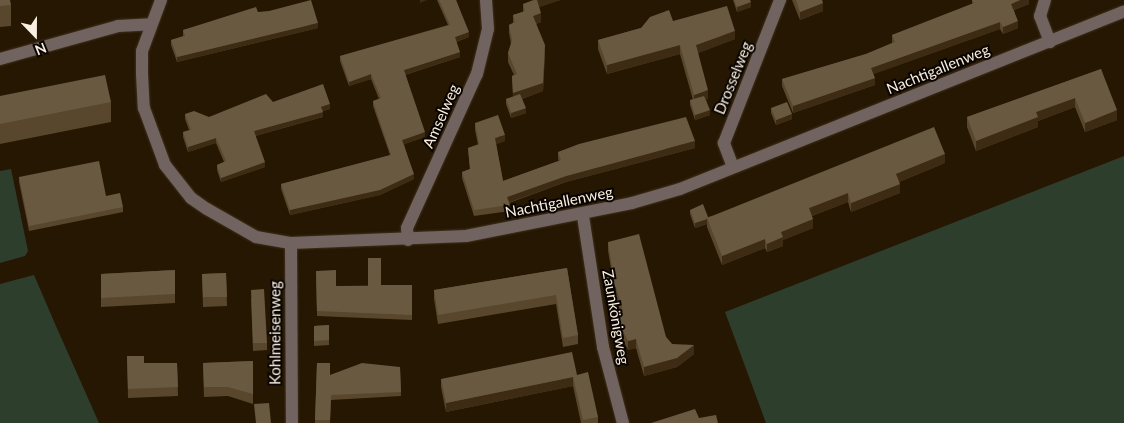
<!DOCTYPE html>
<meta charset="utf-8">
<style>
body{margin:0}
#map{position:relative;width:1124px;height:423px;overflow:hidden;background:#261702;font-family:Lato,sans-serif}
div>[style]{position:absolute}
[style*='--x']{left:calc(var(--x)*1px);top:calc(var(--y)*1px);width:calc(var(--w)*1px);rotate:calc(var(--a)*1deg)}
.green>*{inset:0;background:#2e3e2d}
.roads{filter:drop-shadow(0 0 1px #3f311d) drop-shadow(0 0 1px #3f311d)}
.minor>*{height:12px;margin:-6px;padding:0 6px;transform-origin:6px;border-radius:6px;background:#716360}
.wall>*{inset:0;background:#58472d}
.shaded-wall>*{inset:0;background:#3d2c13}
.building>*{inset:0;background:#695940}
span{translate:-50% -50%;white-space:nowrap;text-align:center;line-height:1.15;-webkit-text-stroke:4px #0a0501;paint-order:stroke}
.street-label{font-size:15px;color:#f9efe1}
.north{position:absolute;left:10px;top:10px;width:50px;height:50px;-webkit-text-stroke:4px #0a0501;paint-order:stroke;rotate:158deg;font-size:14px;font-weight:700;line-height:20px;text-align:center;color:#f9efe1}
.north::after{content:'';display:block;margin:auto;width:18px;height:22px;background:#f9efe1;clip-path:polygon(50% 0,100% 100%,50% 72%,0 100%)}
</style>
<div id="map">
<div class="green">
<div style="clip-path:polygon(1124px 156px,1124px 423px,766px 423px,725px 312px)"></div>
<div style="clip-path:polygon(11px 169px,28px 251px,25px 256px,0 263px,0 171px)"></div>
<div style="clip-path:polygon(34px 275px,56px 326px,99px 423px,0 423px,0 284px)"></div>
</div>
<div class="roads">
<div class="minor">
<div style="--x:161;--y:0;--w:54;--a:110.4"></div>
<div style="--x:142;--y:51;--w:23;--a:90"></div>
<div style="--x:142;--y:74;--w:34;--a:87"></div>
<div style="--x:144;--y:108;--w:61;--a:69.8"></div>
<div style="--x:165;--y:165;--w:42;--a:51.8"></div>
<div style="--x:191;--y:198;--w:19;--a:35"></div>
<div style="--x:207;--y:209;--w:56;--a:29.7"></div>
<div style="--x:256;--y:237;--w:36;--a:10"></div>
<div style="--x:291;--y:243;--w:175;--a:-2.3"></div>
<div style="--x:466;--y:236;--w:169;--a:-11.2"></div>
<div style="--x:632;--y:203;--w:50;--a:-16.3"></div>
<div style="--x:680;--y:189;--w:478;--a:-21.8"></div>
<div style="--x:1045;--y:0;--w:17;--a:107"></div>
<div style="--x:1040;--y:16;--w:28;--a:69"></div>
<div style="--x:0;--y:59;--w:123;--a:-15.6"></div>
<div style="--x:118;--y:26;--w:33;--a:-3"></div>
<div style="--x:733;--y:167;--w:26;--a:-111"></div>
<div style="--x:724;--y:143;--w:154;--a:-68.6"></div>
<div style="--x:583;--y:216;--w:133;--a:81.3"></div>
<div style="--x:603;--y:347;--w:79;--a:75.3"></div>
<div style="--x:408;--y:240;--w:12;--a:-95"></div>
<div style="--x:407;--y:228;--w:169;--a:-65.6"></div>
<div style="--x:477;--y:74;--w:46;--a:-76.3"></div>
<div style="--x:488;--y:29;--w:29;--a:-94"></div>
<div style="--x:291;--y:243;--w:180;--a:89.7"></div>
</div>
</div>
<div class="wall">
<div style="clip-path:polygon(0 0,11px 5px,11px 26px,0 27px)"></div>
<div style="clip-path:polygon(437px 0,456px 0,469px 37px,456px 42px,460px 57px,405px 75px,425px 137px,404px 144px,414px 179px,380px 195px,290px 215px,281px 189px,281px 184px,390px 155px,373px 106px,373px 101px,379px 99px,371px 79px,349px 86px,340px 61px,340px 56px,448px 25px)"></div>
<div style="clip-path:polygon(533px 0,560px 0,539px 7px,541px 22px,536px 24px,545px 54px,543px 91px,522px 99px,526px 113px,511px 118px,506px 104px,506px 99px,513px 97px,512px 76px,514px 75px,508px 62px,508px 53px,511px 44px,509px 33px,509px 25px,513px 23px,513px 15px,523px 12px,523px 4px)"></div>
<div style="clip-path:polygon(733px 0,750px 0,751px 7px,737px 12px)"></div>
<div style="clip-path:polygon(792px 0,822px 0,823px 11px,800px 20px)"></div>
<div style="clip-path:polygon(972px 0,1029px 0,1029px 4px,1014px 10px,1018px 28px,1003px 34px,1000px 29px,873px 74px,875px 85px,793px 113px,782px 86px,782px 79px,866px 54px,892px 43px,892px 35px,972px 4px)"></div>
<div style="clip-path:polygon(258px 12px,318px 28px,177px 62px,171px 45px,171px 40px,183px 36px,183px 30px)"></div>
<div style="clip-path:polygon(673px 21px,735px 39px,698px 53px,708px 99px,706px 99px,710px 115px,695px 120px,690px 105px,690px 100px,693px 100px,680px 54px,607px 74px,598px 49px,598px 40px,641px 28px)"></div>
<div style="clip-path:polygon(1101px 69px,1117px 120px,1085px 132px,1075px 107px,1038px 121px,1038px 127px,976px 151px,967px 127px,967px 117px)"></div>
<div style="clip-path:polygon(0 94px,0 96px,111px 102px,111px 122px,0 144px)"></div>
<div style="clip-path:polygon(273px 102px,330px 109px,323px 111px,323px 117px,255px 136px,265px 167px,221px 182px,217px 170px,217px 165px,224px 162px,216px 143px,188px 152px,183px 137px,183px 132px,189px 130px,185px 119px,185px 114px,209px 117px)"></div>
<div style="clip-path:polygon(771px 108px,792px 119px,776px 125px,771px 113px)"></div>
<div style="clip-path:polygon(475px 123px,505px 141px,496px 144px,503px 181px,559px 161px,558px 159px,558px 152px,695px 148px,566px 182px,509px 203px,510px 211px,474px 216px,462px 178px,462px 172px,470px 169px,468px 148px,478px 145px,475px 130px)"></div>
<div style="clip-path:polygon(945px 163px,899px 182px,900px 193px,851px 212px,848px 202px,812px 216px,813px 228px,783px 240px,783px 246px,767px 252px,765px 248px,722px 265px,707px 227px,707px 224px,695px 228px,690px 214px,690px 210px,708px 217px)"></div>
<div style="clip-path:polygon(19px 177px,106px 196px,123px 207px,123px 212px,29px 231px,19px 182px)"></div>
<div style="clip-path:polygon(608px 242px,666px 337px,672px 344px,694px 354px,677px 367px,644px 376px,636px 348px,628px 350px,618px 330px,618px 321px,621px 315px,616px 296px,609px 298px,606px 285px,606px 276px,612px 274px,608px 251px)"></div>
<div style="clip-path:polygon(567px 268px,578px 335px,578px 344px,563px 347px,556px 304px,438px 324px,434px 299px,434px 290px)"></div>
<div style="clip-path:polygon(175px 270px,175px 303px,101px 307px,101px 274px)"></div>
<div style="clip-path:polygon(316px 271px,336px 286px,412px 285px,412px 320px,317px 316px)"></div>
<div style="clip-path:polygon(226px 273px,227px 306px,203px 307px,202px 274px)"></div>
<div style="clip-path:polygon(251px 297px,267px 343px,267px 350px,253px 351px)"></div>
<div style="clip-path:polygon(329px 325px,329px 345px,314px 346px,314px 326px)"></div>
<div style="clip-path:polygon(127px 356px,144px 363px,177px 363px,178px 396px,128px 398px)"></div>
<div style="clip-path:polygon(253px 361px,253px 404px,228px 396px,204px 397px,203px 363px)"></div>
<div style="clip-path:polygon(317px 363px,330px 375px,400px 367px,401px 396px,331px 400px,330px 423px,315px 423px)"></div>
<div style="clip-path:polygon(577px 375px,598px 417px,598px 423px,581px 423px,573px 386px,446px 412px,441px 387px,441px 379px)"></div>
</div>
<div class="shaded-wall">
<div style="clip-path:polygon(420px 0,427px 0,420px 3px)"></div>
<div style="clip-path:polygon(536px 0,560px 0,536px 8px)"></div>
<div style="clip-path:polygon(1020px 0,1029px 0,1029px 4px,1011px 11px,1011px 4px)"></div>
<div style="clip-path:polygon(751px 2px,751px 7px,737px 12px,737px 7px)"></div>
<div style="clip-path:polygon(823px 3px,823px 11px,800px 20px,800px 12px)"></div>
<div style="clip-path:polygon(541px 13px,541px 22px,533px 25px,533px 16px)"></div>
<div style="clip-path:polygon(1018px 21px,1018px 28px,1003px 34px,1003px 27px)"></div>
<div style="clip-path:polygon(1000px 22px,1000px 29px,871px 75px,871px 68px)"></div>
<div style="clip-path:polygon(318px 23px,318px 28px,177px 62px,177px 57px)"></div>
<div style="clip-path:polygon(735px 31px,735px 39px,696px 54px,696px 45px)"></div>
<div style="clip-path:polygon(469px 32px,469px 37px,455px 42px,455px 37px)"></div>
<div style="clip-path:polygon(545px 45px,543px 91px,513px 102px,513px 93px)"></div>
<div style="clip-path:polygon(680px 45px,680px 54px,607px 74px,607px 65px)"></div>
<div style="clip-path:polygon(460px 52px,460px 57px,404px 75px,404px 70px)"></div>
<div style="clip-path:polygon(371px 74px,371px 79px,349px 86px,349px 82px)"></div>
<div style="clip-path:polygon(875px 78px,875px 85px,793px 113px,793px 106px)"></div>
<div style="clip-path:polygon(708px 90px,708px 99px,694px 104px,694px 95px)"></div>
<div style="clip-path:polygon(1075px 98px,1075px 107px,1038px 121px,1038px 127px,976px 151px,976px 141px,1036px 112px)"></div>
<div style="clip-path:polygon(330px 104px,330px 109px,321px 112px,321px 107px)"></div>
<div style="clip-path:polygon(526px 108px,526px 113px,511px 118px,511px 113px)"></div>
<div style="clip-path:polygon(710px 110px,710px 115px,695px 120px,695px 115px)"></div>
<div style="clip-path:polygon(1117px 110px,1117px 120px,1085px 132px,1085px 123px)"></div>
<div style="clip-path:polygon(323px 112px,323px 117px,254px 136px,254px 131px)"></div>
<div style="clip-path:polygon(792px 114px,792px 119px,776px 125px,776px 120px)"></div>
<div style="clip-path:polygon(425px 132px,425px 137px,402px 145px,402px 140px)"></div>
<div style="clip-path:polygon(505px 135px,505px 141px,495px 145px,495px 138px)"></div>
<div style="clip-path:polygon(216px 138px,216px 143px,188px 152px,188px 147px)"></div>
<div style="clip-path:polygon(695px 141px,695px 148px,566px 182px,507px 203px,507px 197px,566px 176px)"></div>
<div style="clip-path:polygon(945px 154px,945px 163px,896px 183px,896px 174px)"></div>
<div style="clip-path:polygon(265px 162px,265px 167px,221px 182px,221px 178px)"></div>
<div style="clip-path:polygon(414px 174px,414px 179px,380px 195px,290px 215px,290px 210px)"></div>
<div style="clip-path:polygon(900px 184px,900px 193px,851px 212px,851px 203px)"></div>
<div style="clip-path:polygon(848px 193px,848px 202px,809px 217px,809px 208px)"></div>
<div style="clip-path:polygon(707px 219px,707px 224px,695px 228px,695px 223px)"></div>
<div style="clip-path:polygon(813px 219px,813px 228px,783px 240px,783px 246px,767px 252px,767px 244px,781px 232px)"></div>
<div style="clip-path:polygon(765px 239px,765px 248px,722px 265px,722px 256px)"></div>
<div style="clip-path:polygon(616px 287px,616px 296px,609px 298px,609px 288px)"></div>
<div style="clip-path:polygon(636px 339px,636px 348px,628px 350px,628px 341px)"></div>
<div style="clip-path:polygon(694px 345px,694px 354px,677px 367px,644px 376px,644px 367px)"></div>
<div style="clip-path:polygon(573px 377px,573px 386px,446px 412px,446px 403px)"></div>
</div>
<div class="building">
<div style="clip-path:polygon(0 0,10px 0,11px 5px,0 6px)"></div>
<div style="clip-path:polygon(311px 0,318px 23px,177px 57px,171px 40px,185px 36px,183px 30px,256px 7px,258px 12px,269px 11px)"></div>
<div style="clip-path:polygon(439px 0,456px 0,469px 32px,455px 37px,460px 52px,404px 70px,425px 132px,402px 140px,414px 174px,380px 190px,290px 210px,281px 184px,391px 155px,373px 101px,381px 98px,371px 74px,349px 82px,340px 56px,450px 25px)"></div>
<div style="clip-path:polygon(535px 0,537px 0,541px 13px,533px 16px,545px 45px,543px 83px,513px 93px,512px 76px,517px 74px,508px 53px,512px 40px,509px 25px,515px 22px,513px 15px,525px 11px,523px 4px)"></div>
<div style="clip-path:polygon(734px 0,750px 0,751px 2px,737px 7px)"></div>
<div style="clip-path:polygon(796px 0,822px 0,823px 3px,800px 12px)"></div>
<div style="clip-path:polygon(972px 0,1020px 0,1011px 4px,1018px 21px,1003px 27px,1000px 22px,871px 68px,875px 78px,793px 106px,782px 79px,866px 54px,895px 42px,892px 35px,974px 3px)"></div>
<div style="clip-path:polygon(727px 6px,735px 31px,696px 45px,708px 90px,694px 95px,680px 45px,607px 65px,598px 40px,641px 28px,650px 17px,669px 10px,673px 21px)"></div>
<div style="clip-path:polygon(1101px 69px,1117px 110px,1085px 123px,1075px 98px,1036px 112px,1038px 117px,976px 141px,967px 117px)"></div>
<div style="clip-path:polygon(105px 75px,111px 102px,0 124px,0 94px,0 96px)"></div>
<div style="clip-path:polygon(323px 84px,330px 104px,321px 107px,323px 112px,254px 131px,265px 162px,221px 178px,217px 165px,226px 161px,216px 138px,188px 147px,183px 132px,191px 130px,185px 114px,194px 111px,209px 117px,266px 94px,273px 102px)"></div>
<div style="clip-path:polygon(520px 94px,526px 108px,511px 113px,506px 99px)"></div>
<div style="clip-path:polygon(704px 96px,710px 110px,695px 115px,690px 100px)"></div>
<div style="clip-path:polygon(787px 102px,792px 114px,776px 120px,771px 108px)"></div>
<div style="clip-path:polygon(498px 115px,505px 135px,495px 138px,503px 181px,561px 160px,558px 152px,579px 144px,686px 117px,695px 141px,566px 176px,507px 197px,510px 205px,474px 210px,462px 172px,470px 169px,468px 148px,479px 144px,475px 123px)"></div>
<div style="clip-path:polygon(934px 127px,945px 154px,896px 174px,900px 184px,851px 203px,848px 193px,809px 208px,813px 219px,781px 232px,783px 237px,767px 244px,765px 239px,722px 256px,707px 218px)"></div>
<div style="clip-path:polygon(99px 161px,106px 196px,120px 193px,123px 207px,29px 226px,19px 177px)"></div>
<div style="clip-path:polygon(703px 204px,708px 217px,707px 218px,707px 219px,695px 223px,690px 210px)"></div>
<div style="clip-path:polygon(639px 234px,666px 337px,672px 344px,694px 345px,677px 358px,644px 367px,636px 339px,628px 341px,618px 321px,623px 311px,616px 287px,609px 288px,606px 276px,613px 274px,608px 242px)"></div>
<div style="clip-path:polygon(368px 258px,381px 258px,381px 285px,412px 285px,412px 315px,317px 311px,316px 271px,336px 270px,336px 286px,368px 286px)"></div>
<div style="clip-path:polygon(567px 268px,578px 335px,563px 338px,556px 295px,438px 315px,434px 290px)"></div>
<div style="clip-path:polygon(175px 270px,175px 294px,101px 298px,101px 274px)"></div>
<div style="clip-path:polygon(226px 273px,227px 297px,203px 297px,202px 274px)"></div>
<div style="clip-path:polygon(264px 289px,267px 343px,253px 343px,251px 290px)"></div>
<div style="clip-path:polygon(329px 325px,329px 340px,314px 341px,314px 326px)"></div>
<div style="clip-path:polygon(572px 352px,577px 375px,588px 372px,598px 417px,583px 420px,573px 377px,446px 403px,441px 379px)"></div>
<div style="clip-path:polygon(127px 356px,144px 356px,144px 363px,177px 363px,178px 387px,128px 389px)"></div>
<div style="clip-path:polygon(253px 361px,253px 394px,228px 387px,204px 387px,203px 363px)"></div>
<div style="clip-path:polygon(317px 363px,330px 363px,330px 375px,362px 363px,400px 367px,401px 392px,331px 395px,330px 420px,315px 420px)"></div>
<div style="clip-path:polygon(269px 403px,271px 423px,256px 423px,254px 404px)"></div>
<div style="clip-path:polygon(695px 409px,699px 418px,716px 415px,718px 423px,651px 423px)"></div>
</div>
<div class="street-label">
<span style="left:938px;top:69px;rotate:-22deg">Nachtigallenweg</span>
<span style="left:733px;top:78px;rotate:-68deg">Drosselweg</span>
<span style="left:441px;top:116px;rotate:-66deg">Amselweg</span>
<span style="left:559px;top:202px;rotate:-11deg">Nachtigallenweg</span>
<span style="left:616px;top:317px;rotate:80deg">Zaunkönigweg</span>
<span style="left:275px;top:333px;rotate:-90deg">Kohlmeisenweg</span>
</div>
<div class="north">N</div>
</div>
